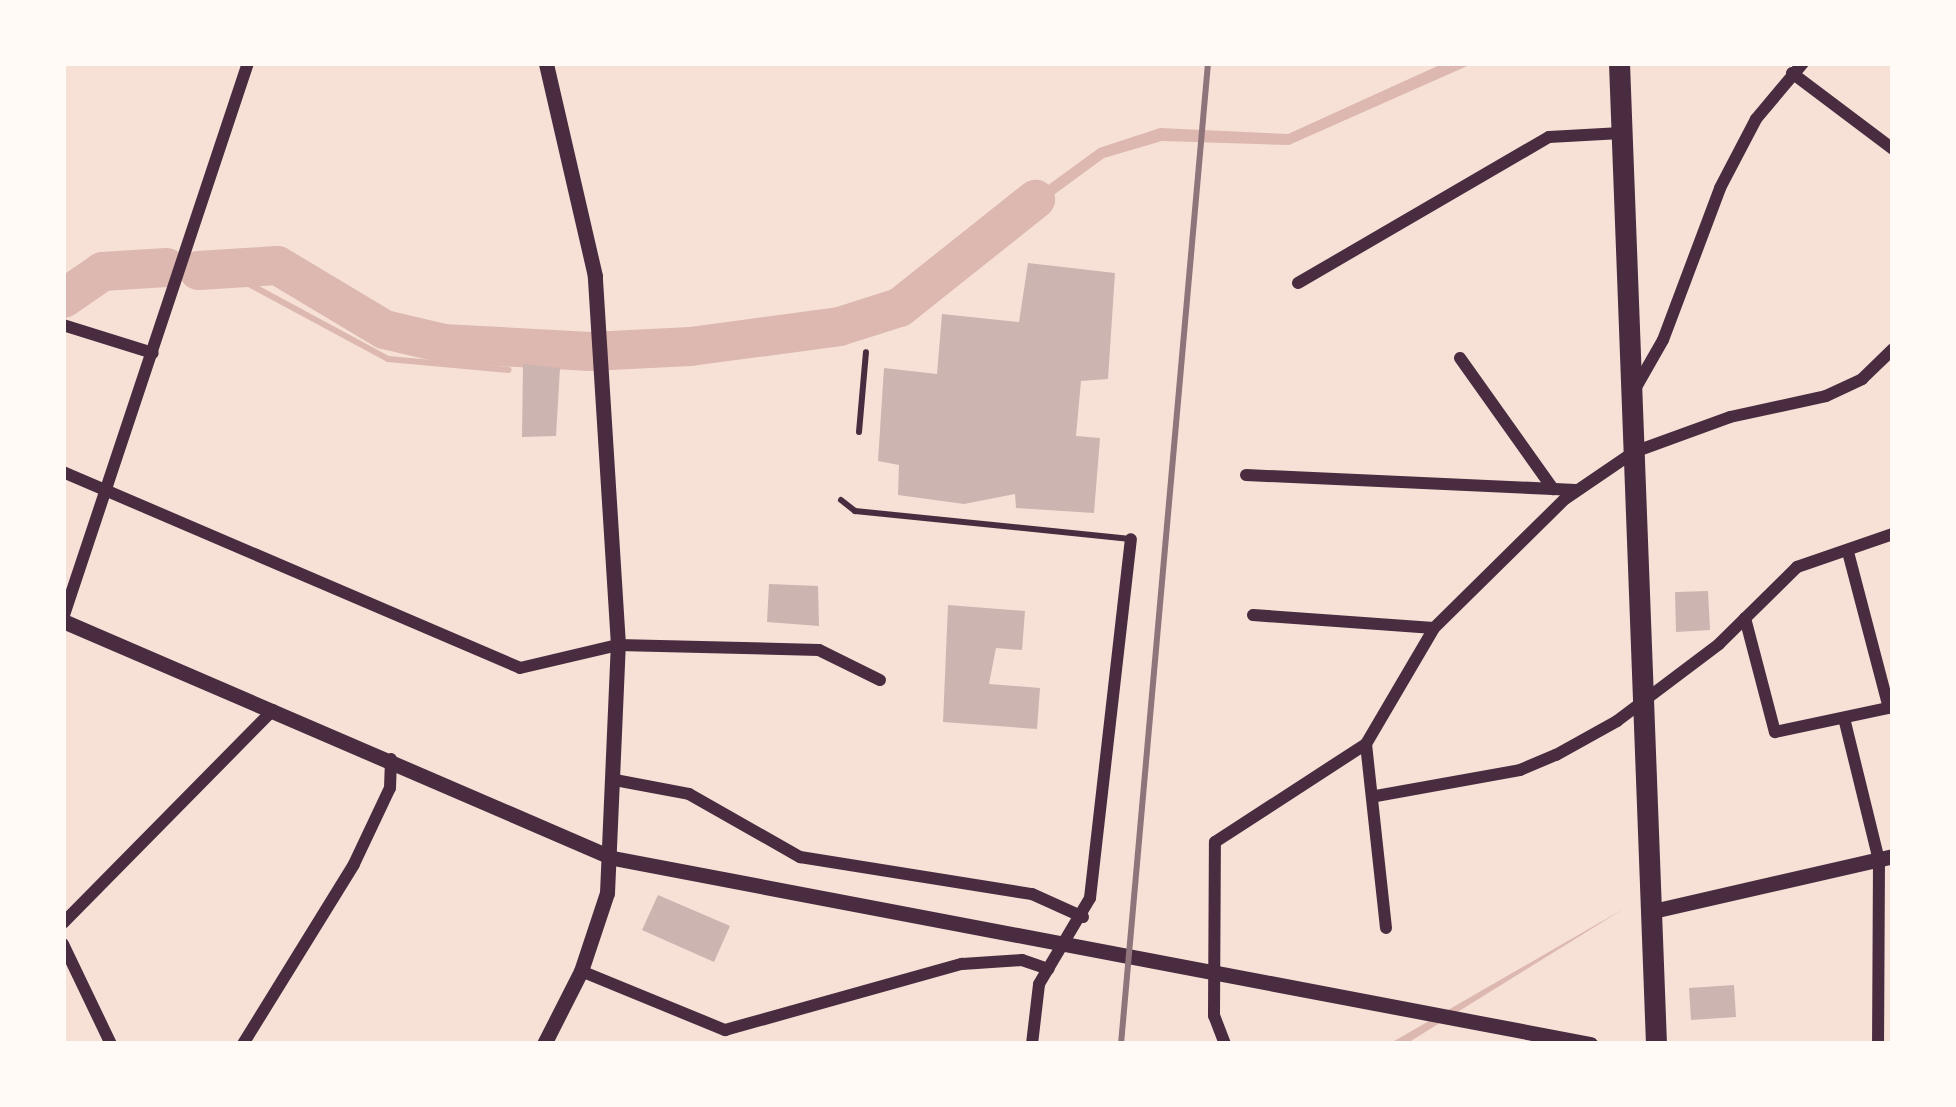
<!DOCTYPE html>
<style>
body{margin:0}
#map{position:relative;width:1956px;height:1107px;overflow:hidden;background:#f7e1d7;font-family:"Exo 2",sans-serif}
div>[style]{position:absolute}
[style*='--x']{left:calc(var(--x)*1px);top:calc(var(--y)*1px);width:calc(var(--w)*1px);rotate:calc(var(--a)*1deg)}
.water>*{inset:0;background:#dcb8b0}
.stream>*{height:6px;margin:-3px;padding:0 3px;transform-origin:3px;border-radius:3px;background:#dcb8b0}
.river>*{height:39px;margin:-19.5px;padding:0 19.5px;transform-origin:19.5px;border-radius:19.5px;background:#dcb8b0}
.building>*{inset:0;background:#ccb4b1}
.service>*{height:6px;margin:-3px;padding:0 3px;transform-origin:3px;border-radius:3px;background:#4a2c40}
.minor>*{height:12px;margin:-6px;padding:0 6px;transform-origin:6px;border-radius:6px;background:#4a2c40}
.tertiary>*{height:15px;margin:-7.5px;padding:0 7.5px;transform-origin:7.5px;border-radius:7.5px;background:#4a2c40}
.trunk>*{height:21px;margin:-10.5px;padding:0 10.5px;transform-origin:10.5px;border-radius:10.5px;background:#4a2c40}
.rail>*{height:6px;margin:-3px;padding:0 3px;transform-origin:3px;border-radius:3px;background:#8f747c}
span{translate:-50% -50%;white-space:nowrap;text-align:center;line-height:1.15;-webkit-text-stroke:10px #fffaf5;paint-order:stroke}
.frame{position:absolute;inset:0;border:66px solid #fffaf5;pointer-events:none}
</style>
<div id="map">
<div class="water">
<div style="clip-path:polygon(1444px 63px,1474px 63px,1289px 145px,1162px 141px,1104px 158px,999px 235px,992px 226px,1099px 148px,1160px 128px,1288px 134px)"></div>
<div style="clip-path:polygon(1625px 908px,1406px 1044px,1389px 1044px)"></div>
</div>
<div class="stream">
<div style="--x:247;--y:283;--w:160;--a:28.3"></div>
<div style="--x:388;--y:359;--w:121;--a:5.2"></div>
</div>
<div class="river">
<div style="--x:198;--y:270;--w:79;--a:-3.6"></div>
<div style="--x:277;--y:265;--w:125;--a:30.9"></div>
<div style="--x:384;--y:329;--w:61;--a:13.3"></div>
<div style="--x:443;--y:343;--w:147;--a:3.1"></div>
<div style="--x:590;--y:351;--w:100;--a:-2.9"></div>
<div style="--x:690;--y:346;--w:150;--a:-7.6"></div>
<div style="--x:839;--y:326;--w:63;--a:-17.6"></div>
<div style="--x:899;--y:307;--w:174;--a:-38.5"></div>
<div style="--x:63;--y:298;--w:47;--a:-34.7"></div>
<div style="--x:102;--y:271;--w:64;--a:-3.6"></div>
</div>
<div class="building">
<div style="clip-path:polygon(1028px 263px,1115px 273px,1108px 379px,1081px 381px,1076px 436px,1100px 438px,1094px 513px,1016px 508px,1015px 494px,964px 504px,898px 495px,899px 465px,878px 461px,884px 368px,937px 374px,942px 314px,1019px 322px)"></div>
<div style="clip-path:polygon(523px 364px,560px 368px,556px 436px,522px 437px)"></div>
<div style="clip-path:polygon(769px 584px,818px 586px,819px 626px,767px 622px)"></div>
<div style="clip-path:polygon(1708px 591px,1710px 630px,1676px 632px,1675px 592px)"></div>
<div style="clip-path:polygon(948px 605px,1025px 611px,1022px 650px,996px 648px,989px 684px,1040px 688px,1037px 729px,943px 722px)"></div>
<div style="clip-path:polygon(658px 895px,730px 926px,714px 962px,642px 930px)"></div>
<div style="clip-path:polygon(1734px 985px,1736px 1017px,1691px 1020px,1689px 988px)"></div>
</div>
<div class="service">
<div style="--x:859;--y:432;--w:80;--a:-85"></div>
<div style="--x:841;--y:500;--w:18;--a:38"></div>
<div style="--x:855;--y:511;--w:277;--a:5.8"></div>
</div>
<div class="minor">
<div style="--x:1792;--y:73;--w:126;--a:37"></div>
<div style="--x:1298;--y:283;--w:290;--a:-30.2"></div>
<div style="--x:1549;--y:137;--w:72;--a:-3.2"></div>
<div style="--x:63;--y:325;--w:94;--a:17.3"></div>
<div style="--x:1460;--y:358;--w:161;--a:54.6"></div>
<div style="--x:1635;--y:389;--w:56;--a:-60.3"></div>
<div style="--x:1663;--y:340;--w:162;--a:-69.4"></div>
<div style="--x:1720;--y:188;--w:78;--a:-62.4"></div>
<div style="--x:1756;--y:119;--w:73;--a:-50"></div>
<div style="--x:63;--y:472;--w:497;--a:23.2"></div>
<div style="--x:520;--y:668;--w:101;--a:-13.2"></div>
<div style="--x:618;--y:645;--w:201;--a:1.4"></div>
<div style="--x:819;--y:650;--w:68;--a:26.2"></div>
<div style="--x:1246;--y:475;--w:330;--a:2.6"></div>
<div style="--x:1848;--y:552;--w:161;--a:75.3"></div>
<div style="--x:1253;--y:615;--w:181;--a:4.1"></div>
<div style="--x:63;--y:618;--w:585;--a:-71.57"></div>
<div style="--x:1745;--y:618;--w:118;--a:75.3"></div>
<div style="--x:1775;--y:732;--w:121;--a:-12"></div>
<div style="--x:1844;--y:718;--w:146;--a:76.2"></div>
<div style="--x:1879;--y:860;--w:184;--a:90.3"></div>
<div style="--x:1366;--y:744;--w:185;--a:83.8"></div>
<div style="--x:615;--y:780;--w:75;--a:10.7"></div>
<div style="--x:689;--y:794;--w:128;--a:29.6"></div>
<div style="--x:800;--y:857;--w:235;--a:9.1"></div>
<div style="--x:1032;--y:894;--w:56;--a:24.3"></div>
<div style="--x:1376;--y:796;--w:146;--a:-10.2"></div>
<div style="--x:1520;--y:770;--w:39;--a:-23"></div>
<div style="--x:1556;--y:755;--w:70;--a:-29.1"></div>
<div style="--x:1617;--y:721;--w:128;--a:-37"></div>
<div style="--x:1719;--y:644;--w:110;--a:-44.6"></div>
<div style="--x:1797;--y:567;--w:102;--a:-19"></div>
<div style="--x:63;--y:923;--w:299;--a:-45.4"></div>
<div style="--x:63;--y:944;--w:111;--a:64.4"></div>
<div style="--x:581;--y:971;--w:156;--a:22.3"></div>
<div style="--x:725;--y:1030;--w:246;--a:-15.6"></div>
<div style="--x:962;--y:964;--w:60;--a:-3.8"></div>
<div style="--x:1022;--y:960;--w:28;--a:19"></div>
<div style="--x:243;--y:1044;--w:211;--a:-58.3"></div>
<div style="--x:354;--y:864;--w:84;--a:-64.7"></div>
<div style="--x:390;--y:788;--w:29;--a:-88"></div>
<div style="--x:1032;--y:1044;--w:60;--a:-83.3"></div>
<div style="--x:1039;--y:984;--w:100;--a:-59.3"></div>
<div style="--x:1090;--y:898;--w:361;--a:-83.5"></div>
<div style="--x:1225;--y:1044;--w:30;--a:-111"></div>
<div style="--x:1214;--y:1016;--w:174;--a:-89.7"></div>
<div style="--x:1215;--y:842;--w:180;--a:-33"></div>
<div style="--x:1366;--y:744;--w:134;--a:-59.6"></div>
<div style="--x:1434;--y:628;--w:184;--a:-44.6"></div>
<div style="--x:1565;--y:499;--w:83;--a:-34.3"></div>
<div style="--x:1634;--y:452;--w:102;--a:-20"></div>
<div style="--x:1730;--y:417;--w:98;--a:-12.3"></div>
<div style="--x:1826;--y:396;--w:40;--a:-25"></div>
<div style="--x:1862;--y:379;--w:43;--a:-44.1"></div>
</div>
<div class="tertiary">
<div style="--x:63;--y:621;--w:599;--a:23.31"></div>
<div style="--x:613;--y:858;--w:995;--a:10.78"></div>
<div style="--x:1653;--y:911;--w:246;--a:-12.9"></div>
<div style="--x:544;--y:1044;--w:82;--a:-63.1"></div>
<div style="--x:581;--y:971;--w:82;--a:-71.6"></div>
<div style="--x:607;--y:893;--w:248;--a:-87.5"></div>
<div style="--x:618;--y:645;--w:370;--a:-93.6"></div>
<div style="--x:595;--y:276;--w:219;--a:-103"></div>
</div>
<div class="trunk">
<div style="--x:1619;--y:63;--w:982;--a:87.84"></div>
</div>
<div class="rail">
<div style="--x:1121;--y:1044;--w:985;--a:-84.93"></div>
</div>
<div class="frame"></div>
</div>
